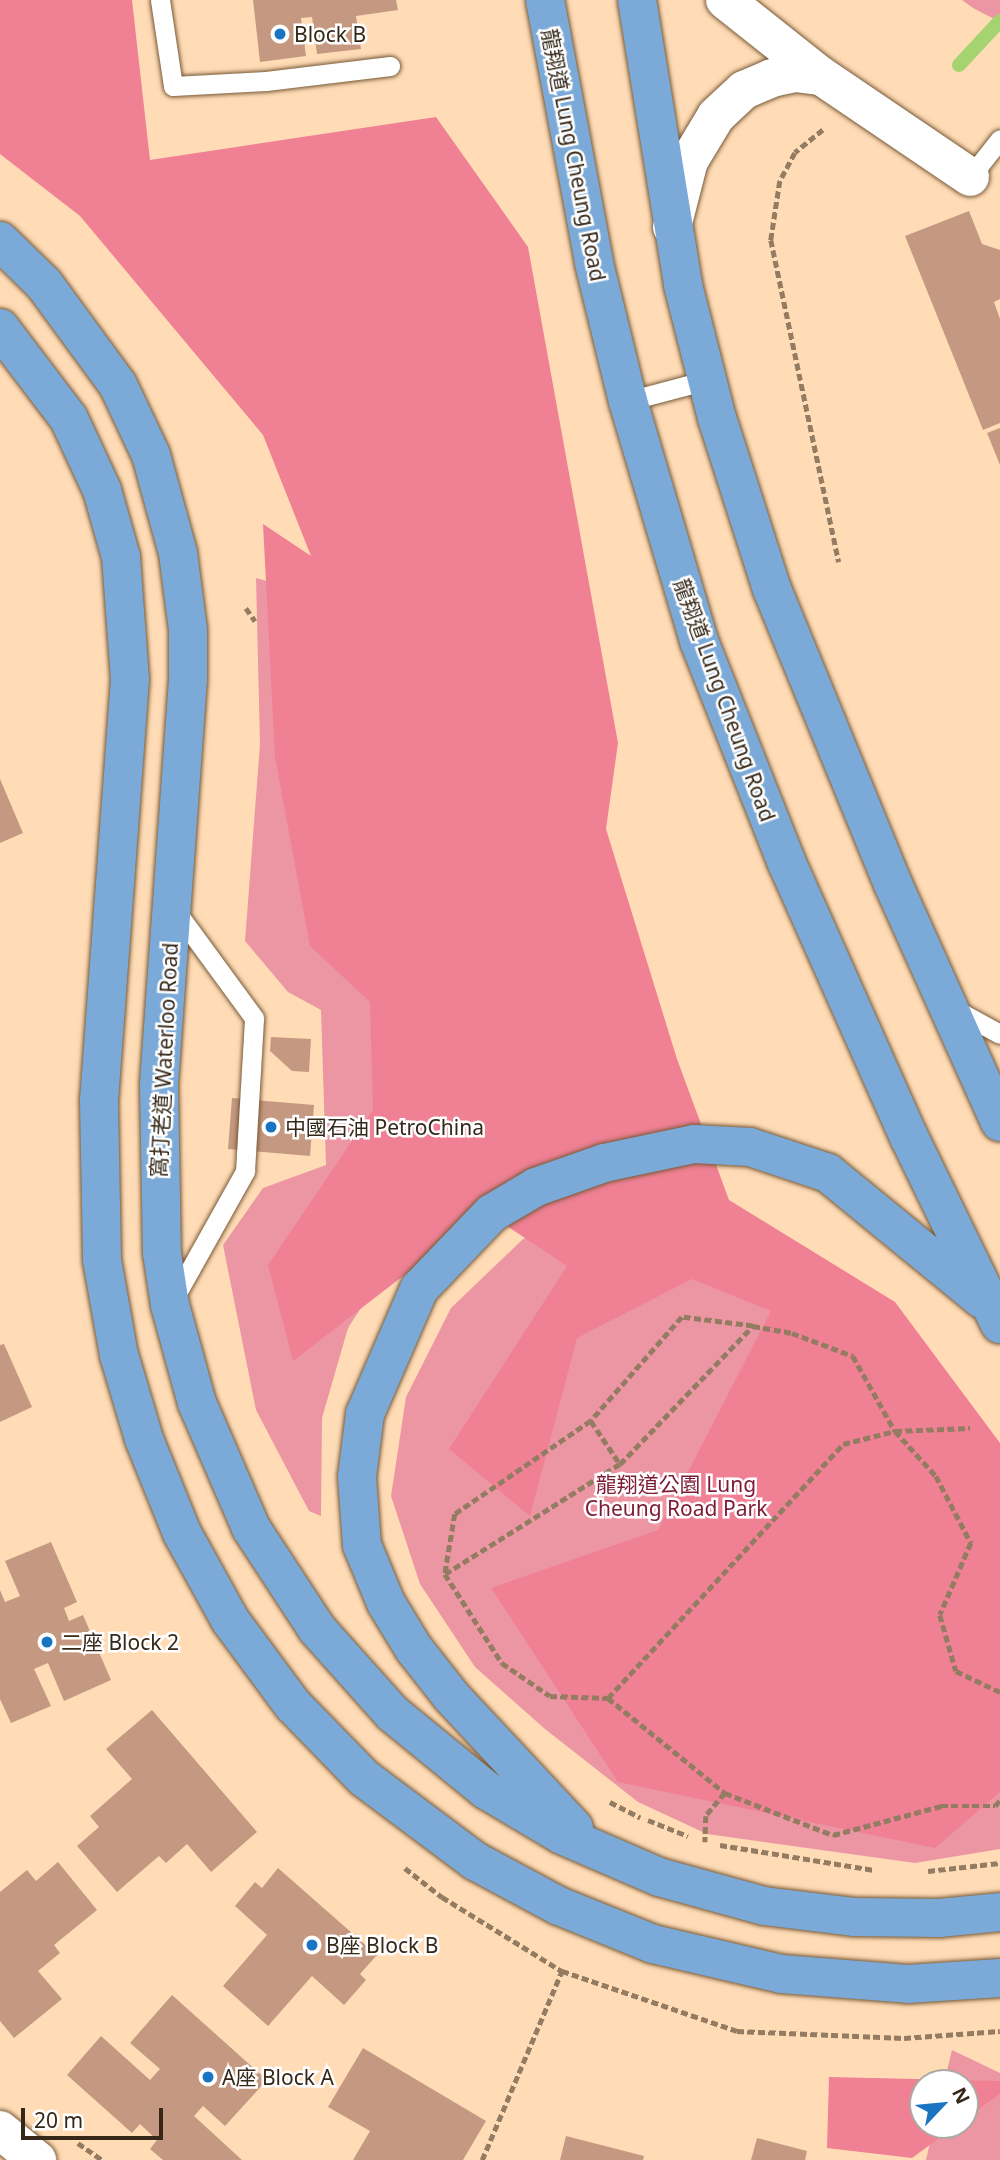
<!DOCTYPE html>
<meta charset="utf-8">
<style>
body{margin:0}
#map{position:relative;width:1000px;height:2160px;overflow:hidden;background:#ffdcb6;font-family:"Noto Sans","Noto Sans TC",sans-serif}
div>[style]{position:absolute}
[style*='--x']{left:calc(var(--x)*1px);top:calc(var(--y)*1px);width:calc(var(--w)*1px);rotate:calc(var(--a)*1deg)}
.green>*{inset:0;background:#ec96a3}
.forest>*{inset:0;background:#f08094}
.stream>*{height:14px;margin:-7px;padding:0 7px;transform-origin:7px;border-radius:7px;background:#a4d370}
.building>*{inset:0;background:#c59981}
.path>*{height:4.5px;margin-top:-2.25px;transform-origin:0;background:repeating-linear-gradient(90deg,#937c62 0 7px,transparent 0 10.5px)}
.roads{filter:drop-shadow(0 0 2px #775937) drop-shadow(0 0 2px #775937)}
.service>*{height:19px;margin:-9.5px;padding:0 9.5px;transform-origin:9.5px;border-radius:9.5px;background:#fff}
.minor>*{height:38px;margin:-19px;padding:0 19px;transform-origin:19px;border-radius:19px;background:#fff}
.tertiary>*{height:38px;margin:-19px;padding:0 19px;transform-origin:19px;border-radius:19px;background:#fff}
.trunk>*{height:38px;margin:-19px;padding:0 19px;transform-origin:19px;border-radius:19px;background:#7baad8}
.dots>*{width:19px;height:19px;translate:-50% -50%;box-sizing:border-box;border:4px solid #fff;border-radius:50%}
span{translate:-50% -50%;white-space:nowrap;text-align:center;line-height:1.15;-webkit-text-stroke:5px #fff;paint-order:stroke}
.poi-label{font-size:21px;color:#352819}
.left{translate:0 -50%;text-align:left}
.street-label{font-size:21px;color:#352819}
.park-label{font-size:21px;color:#7d1a36}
.north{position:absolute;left:909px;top:2069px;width:70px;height:70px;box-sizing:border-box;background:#fff;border:2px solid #aea9a3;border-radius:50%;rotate:64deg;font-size:19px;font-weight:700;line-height:28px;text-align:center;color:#352819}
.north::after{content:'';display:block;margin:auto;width:24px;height:32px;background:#1975c2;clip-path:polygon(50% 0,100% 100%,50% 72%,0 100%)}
.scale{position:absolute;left:21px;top:2108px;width:142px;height:32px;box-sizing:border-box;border:4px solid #352819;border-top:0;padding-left:9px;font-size:21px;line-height:24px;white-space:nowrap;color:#352819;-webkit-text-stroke:5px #fff;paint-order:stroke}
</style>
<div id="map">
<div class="green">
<div style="clip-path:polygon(962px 0,1000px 0,1000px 22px,973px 8px)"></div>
<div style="clip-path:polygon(256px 578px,284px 586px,464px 773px,396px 1254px,348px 1328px,322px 1418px,321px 1516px,309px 1511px,256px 1410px,223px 1245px,263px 1188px,326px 1165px,321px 1010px,288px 992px,245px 941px,260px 744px)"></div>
<div style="clip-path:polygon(602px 1210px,704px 1216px,1000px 1527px,1000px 1849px,915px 1863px,707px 1834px,638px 1802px,545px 1729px,475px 1667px,420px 1584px,391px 1496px,406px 1397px,451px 1308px,523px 1239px)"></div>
<div style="clip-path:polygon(952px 2050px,1000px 2073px,1000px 2160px,926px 2160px,934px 2125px,965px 2125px,965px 2083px,944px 2083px)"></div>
</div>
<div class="forest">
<div style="clip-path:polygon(0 0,132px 0,150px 160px,436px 117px,528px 247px,618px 743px,606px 829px,677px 1059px,729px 1200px,895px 1302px,1000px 1443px,1000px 1792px,935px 1848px,618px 1782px,491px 1588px,658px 1530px,771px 1311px,692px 1279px,577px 1338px,530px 1516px,449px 1449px,567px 1266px,486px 1212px,293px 1361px,268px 1265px,373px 1110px,370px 1002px,310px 946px,275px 757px,263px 524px,311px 556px,263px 435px,80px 216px,0 154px)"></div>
<div style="clip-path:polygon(829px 2077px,1000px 2081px,1000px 2094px,965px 2119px,965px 2083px,923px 2083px,923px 2125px,957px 2125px,912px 2158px,827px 2148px)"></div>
</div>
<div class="stream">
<div style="--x:959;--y:65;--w:60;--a:-47"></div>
</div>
<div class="building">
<div style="clip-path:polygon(253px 0,396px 0,398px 10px,356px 16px,361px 49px,317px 54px,312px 17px,301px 18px,306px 56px,260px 62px)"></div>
<div style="clip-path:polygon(969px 211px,982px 244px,1000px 250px,1000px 299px,994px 302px,1000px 319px,1000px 423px,983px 430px,905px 236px)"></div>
<div style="clip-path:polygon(1000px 428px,1000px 465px,987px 433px)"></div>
<div style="clip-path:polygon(0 779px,23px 833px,0 843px)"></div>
<div style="clip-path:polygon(271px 1037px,311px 1039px,309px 1072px,292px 1071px,270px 1051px)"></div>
<div style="clip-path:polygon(232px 1098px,314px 1105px,310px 1156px,228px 1149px)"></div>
<div style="clip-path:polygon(4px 1344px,32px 1407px,0 1422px,0 1345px)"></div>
<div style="clip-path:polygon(51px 1542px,77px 1602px,64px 1608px,69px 1621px,83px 1615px,111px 1680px,64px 1701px,48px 1663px,34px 1669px,51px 1706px,11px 1723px,0 1699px,0 1590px,5px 1602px,20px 1596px,5px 1561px)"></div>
<div style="clip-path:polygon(152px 1710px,257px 1832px,211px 1872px,187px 1844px,166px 1863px,159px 1856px,117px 1892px,77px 1846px,99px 1827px,90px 1816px,132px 1779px,106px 1749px)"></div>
<div style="clip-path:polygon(58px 1862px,97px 1910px,54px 1945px,60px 1953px,38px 1971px,62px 1999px,14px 2038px,0 2021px,0 1892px,27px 1870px,36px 1881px)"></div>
<div style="clip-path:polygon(278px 1868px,377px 1955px,360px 1974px,366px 1980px,344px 2005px,312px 1976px,268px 2026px,223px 1986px,267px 1935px,235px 1906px,255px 1882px,262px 1888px)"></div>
<div style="clip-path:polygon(172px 1995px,267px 2080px,225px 2126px,203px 2106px,194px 2116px,242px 2160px,163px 2160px,150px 2149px,157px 2140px,140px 2124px,132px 2133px,67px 2075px,101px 2036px,150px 2080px,160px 2069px,130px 2043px)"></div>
<div style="clip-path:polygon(363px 2048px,486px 2121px,463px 2160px,353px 2160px,370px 2131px,328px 2107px)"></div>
<div style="clip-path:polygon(566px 2136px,644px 2156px,643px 2160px,560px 2160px)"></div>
<div style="clip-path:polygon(757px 2138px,807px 2151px,805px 2160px,751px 2160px)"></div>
</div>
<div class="path">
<div style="--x:823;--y:130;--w:36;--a:141"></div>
<div style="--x:795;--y:153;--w:32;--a:118"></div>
<div style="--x:780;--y:181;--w:60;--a:98.7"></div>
<div style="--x:771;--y:240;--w:329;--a:78.1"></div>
<div style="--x:246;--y:608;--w:16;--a:55"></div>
<div style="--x:753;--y:1326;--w:72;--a:-172.8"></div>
<div style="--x:682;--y:1317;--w:138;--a:131.2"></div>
<div style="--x:591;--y:1421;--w:165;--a:145.6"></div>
<div style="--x:455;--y:1514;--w:61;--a:99.5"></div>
<div style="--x:445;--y:1574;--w:106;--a:57.4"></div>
<div style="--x:502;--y:1663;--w:58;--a:34.5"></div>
<div style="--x:550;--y:1696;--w:58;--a:2"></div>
<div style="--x:608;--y:1698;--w:346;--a:-47.2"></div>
<div style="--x:843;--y:1444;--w:54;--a:-14"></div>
<div style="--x:895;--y:1431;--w:75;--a:-2.3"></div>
<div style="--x:591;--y:1421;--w:52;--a:56"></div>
<div style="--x:445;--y:1574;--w:207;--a:-32.2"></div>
<div style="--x:620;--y:1464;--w:192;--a:-46.1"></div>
<div style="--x:753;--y:1326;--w:40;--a:10"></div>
<div style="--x:792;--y:1333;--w:65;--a:20.7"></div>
<div style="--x:853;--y:1356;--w:86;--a:60.8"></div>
<div style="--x:895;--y:1431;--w:61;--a:47.7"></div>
<div style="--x:936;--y:1476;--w:76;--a:62.4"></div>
<div style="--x:971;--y:1543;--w:78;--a:113.3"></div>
<div style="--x:940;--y:1615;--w:58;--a:74.1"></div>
<div style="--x:956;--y:1671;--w:49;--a:25.5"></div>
<div style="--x:608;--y:1698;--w:151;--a:39.1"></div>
<div style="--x:725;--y:1793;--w:30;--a:130"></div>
<div style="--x:706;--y:1816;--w:26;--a:92"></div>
<div style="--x:725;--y:1793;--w:116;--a:21.3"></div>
<div style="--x:833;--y:1835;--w:112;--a:-15"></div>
<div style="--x:941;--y:1806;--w:54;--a:0"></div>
<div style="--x:995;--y:1806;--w:8;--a:-50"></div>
<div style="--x:610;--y:1802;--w:34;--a:27"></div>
<div style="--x:648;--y:1820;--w:43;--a:21.8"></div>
<div style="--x:720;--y:1845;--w:156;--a:9.2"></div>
<div style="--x:405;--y:1868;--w:47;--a:38.1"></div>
<div style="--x:442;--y:1897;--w:141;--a:31.7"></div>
<div style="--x:562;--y:1971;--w:185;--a:18.9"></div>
<div style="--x:737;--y:2031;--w:167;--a:2.4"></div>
<div style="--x:904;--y:2038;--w:96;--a:-4.2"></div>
<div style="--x:928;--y:1871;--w:72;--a:-6.3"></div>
<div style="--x:78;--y:2143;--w:29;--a:35"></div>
<div style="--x:482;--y:2160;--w:205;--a:-67.1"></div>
</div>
<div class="roads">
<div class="service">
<div style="--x:160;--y:0;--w:87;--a:81.4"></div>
<div style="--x:173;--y:86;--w:93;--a:-3.1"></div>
<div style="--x:266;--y:81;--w:125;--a:-6.9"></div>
<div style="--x:970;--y:177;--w:48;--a:-51.7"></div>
<div style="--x:628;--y:401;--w:82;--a:-14.9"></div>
<div style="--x:954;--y:1009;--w:52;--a:28.5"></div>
<div style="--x:173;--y:1300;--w:148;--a:-60.8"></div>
<div style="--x:245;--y:1171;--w:153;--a:-86.6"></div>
<div style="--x:254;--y:1018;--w:134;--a:-126.2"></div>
</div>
<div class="minor">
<div style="--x:725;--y:0;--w:122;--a:38.4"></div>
<div style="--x:821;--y:76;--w:180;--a:34.1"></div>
<div style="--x:672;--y:227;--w:68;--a:-75.6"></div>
<div style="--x:689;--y:161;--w:52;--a:-59"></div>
<div style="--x:716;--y:116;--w:38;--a:-43"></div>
<div style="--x:744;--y:90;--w:30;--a:-23"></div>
<div style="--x:772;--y:78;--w:24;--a:-12"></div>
<div style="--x:795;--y:73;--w:26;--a:7"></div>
</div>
<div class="tertiary">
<div style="--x:0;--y:2130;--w:48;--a:39"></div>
</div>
<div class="trunk">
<div style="--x:545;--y:0;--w:268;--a:79.4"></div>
<div style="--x:594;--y:263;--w:142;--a:76.2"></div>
<div style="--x:628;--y:401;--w:250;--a:73.5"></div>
<div style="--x:699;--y:641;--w:237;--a:68.4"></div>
<div style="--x:786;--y:861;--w:302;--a:66"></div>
<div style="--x:909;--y:1137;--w:208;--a:64.1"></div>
<div style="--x:637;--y:0;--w:289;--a:80.8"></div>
<div style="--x:683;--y:285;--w:137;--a:75.7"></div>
<div style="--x:717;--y:418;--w:180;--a:72.2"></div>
<div style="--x:772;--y:589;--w:319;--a:67.7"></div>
<div style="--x:893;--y:884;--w:261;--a:65.8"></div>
<div style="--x:0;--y:241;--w:62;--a:44.3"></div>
<div style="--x:44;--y:284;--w:125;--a:53.8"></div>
<div style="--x:118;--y:385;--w:77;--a:64.8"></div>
<div style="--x:151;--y:455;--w:102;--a:74.6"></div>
<div style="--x:178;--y:553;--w:78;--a:82.6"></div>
<div style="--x:188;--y:630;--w:49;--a:90"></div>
<div style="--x:188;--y:679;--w:407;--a:94.1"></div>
<div style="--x:159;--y:1085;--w:168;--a:89"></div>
<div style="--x:162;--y:1253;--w:53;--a:81.3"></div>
<div style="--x:170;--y:1305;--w:102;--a:74.6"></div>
<div style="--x:197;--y:1403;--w:136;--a:66.6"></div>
<div style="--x:251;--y:1528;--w:121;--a:56.8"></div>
<div style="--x:317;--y:1629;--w:113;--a:48.2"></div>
<div style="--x:392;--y:1713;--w:122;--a:39.3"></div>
<div style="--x:486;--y:1790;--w:88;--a:30.6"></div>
<div style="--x:562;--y:1835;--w:106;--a:23.4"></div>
<div style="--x:659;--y:1877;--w:109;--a:15.4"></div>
<div style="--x:764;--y:1906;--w:92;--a:6.9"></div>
<div style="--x:855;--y:1917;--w:84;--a:0.7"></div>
<div style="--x:939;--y:1918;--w:61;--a:-5.6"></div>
<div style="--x:0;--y:328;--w:114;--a:52.8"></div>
<div style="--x:69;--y:419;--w:78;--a:65.1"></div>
<div style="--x:102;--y:490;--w:70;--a:74.2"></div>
<div style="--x:121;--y:557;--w:122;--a:85.8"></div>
<div style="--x:130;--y:679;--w:423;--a:94.2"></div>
<div style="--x:99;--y:1101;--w:159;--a:88.9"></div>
<div style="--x:102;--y:1260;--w:97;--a:79.9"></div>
<div style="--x:119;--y:1355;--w:88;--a:73.4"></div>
<div style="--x:144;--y:1439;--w:101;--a:68"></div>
<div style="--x:182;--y:1533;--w:99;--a:61.1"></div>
<div style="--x:230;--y:1620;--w:106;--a:53.5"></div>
<div style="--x:293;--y:1705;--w:102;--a:45.8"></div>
<div style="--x:364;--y:1778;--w:139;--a:36.8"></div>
<div style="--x:475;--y:1861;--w:95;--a:28.2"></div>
<div style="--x:559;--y:1906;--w:101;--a:22"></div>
<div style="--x:653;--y:1944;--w:132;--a:13.1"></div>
<div style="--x:782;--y:1974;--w:126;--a:4.5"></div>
<div style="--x:908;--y:1984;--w:92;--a:-3.7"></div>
<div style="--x:574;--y:1828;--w:180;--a:-133"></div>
<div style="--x:451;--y:1696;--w:60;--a:-128.2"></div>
<div style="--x:414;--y:1649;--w:54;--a:-121.3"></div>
<div style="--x:386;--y:1603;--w:63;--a:-112.5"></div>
<div style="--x:362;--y:1545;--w:68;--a:-94.2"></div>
<div style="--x:357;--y:1477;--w:64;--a:-82.8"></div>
<div style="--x:365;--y:1414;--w:136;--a:-66.6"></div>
<div style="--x:419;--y:1289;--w:105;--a:-46.2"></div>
<div style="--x:492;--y:1213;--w:51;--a:-30.6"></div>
<div style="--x:536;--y:1187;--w:72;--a:-19.4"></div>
<div style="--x:604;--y:1163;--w:92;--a:-11.9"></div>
<div style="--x:694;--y:1144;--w:56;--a:3.1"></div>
<div style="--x:750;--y:1147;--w:82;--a:18.4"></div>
<div style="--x:828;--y:1173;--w:200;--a:39.3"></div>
</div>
</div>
<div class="dots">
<div style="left:280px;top:34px;background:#1975c2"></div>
<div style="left:271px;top:1127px;background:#1975c2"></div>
<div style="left:47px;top:1642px;background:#1975c2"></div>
<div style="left:312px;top:1945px;background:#1975c2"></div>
<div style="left:208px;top:2077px;background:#1975c2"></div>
</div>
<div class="poi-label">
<span class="left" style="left:294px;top:34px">Block B</span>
<span class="left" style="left:285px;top:1127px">中國石油 PetroChina</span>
<span class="left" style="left:61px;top:1642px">二座 Block 2</span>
<span class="left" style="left:326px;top:1945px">B座 Block B</span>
<span class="left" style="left:222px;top:2077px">A座 Block A</span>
</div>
<div class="street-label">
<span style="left:574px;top:155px;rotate:79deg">龍翔道 Lung Cheung Road</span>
<span style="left:725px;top:700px;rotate:70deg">龍翔道 Lung Cheung Road</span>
<span style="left:164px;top:1060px;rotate:-87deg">窩打老道 Waterloo Road</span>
</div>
<div class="park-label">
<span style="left:676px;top:1496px">龍翔道公園 Lung<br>Cheung Road Park</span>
</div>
<div class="north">N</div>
<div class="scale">20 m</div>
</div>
